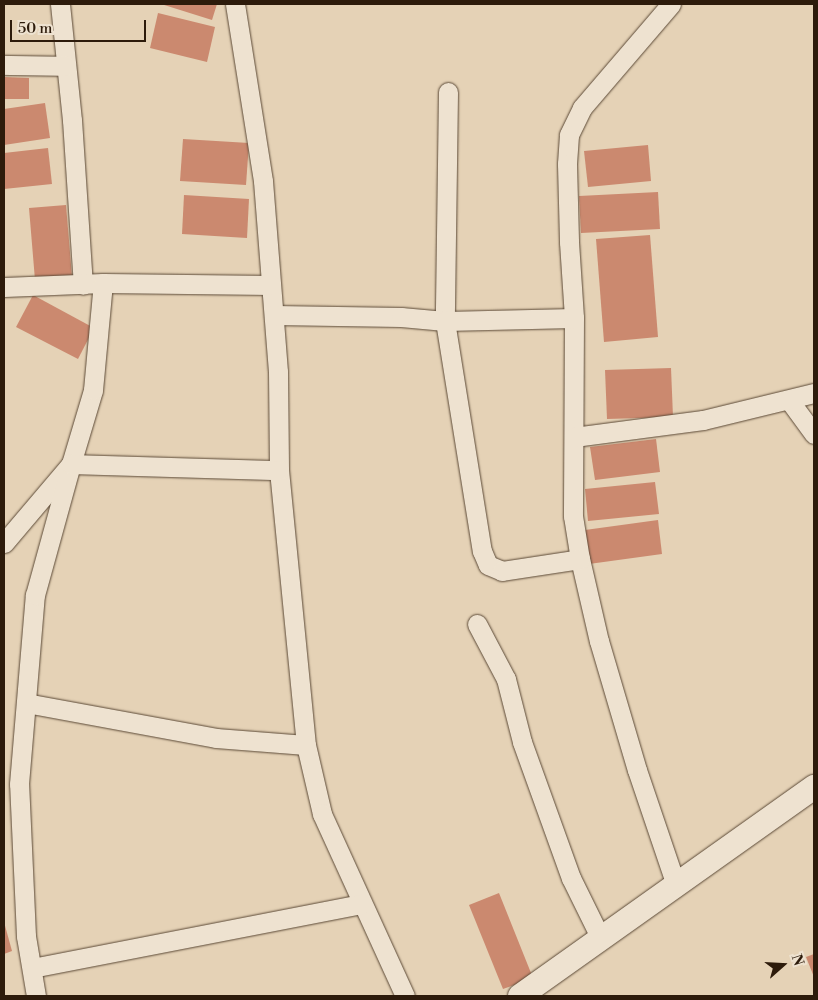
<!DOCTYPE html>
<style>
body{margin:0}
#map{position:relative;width:818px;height:1000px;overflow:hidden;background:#e5d2b6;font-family:"Libre Bodoni",serif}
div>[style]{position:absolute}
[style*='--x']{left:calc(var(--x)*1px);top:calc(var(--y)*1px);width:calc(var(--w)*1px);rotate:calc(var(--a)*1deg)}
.building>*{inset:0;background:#cb896f}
.roads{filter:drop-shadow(0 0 1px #5b4936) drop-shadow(0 0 1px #5b4936)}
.minor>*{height:19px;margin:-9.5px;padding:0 9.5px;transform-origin:9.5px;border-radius:9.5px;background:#eee2d0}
.tertiary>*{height:24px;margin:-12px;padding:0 12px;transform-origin:12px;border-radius:12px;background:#eee2d0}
span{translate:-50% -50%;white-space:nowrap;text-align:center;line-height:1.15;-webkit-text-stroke:4px #eee2d0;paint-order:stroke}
.frame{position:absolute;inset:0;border:5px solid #2d1b0b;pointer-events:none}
.north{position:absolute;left:758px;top:940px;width:50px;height:50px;-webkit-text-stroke:4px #eee2d0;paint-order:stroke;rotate:71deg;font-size:14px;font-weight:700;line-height:20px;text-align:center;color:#2d1b0b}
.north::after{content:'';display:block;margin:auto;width:18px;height:22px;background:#2d1b0b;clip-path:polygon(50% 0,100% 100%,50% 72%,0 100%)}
.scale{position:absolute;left:10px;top:20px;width:136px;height:22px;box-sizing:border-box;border:2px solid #2d1b0b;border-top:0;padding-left:6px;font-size:15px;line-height:18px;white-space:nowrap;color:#2d1b0b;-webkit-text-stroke:4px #eee2d0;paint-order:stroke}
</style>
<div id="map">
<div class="building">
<div style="clip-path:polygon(161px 4px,217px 4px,212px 20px)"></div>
<div style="clip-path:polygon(158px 13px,215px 27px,207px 62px,150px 48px)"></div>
<div style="clip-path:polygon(4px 77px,29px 78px,29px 99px,4px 99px)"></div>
<div style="clip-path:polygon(45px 103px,50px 138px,4px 145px,4px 109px)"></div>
<div style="clip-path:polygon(183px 139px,249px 143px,246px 185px,180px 181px)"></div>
<div style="clip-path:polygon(648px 145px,651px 181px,588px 187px,584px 151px)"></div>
<div style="clip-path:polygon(48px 148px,52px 184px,4px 189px,4px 153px)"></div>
<div style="clip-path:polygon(658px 192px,660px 229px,581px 233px,579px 196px)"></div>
<div style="clip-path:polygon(184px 195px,249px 199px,247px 238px,182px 234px)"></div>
<div style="clip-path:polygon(66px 205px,72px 277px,35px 280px,29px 208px)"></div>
<div style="clip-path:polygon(650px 235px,658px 337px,604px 342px,596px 239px)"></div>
<div style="clip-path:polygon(33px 295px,94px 328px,78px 359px,16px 327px)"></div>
<div style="clip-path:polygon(671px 368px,673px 417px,607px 419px,605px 370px)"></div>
<div style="clip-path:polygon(656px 439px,660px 472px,595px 480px,590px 447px)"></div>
<div style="clip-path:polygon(655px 482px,659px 514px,588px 521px,585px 489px)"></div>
<div style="clip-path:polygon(658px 520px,662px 554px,589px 564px,585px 530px)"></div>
<div style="clip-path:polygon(499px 893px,533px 978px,503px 989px,469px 905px)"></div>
<div style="clip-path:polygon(4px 922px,12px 951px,4px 954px)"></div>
<div style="clip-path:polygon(814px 954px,814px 977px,806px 957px)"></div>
</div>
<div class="roads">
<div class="minor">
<div style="--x:60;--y:4;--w:117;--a:84.1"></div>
<div style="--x:72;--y:120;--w:165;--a:86.2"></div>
<div style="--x:235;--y:4;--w:179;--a:81"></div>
<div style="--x:263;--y:181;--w:192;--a:85.5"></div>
<div style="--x:278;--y:372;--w:98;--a:89.4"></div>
<div style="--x:279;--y:470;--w:276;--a:84.4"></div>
<div style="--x:306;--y:745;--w:71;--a:76.9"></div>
<div style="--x:322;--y:814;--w:200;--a:65.5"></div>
<div style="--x:671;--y:4;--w:137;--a:130.6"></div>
<div style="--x:582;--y:108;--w:30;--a:116"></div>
<div style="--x:569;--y:135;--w:29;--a:94"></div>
<div style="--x:567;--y:164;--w:78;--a:88.5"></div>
<div style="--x:569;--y:242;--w:76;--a:86.2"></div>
<div style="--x:574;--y:318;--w:198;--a:90.3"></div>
<div style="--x:573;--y:516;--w:44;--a:80.8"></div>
<div style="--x:580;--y:559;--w:84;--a:77"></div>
<div style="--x:599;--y:641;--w:134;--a:73.6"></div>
<div style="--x:637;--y:770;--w:121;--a:71.3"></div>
<div style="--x:4;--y:65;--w:62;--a:0.9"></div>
<div style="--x:448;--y:92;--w:229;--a:90.8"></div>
<div style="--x:445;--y:321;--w:233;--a:80.9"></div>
<div style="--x:482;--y:551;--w:15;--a:67"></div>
<div style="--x:488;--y:565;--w:15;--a:23"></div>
<div style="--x:502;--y:571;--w:79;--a:-8.7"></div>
<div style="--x:4;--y:287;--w:99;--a:-2.3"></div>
<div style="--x:103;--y:283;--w:168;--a:0.7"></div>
<div style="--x:274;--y:315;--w:127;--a:0.9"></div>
<div style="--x:401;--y:317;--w:44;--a:5.2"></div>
<div style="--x:445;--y:321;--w:129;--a:-1.3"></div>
<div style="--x:789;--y:400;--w:42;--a:53.7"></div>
<div style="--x:574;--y:437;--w:130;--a:-7.5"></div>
<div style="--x:703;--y:420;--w:114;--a:-13.7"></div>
<div style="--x:4;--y:543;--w:104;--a:-49.7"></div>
<div style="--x:71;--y:464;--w:77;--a:-73.4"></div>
<div style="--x:93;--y:390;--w:107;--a:-84.7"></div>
<div style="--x:477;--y:624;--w:62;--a:62.2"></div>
<div style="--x:506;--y:679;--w:65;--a:75.7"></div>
<div style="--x:522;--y:742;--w:145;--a:70.2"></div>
<div style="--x:571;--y:878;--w:68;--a:63.8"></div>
<div style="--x:26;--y:703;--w:193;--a:10.4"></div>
<div style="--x:216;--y:738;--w:90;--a:4.4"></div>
<div style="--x:32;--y:968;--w:336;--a:-11"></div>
<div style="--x:36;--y:996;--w:61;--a:-99.5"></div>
<div style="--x:26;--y:936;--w:152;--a:-92.6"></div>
<div style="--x:19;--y:784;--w:190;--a:-85.2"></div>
<div style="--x:35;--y:595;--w:136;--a:-74.6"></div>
<div style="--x:71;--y:464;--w:208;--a:1.7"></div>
</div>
<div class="tertiary">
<div style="--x:520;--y:996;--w:361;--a:-35.4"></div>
</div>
</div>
<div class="frame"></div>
<div class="north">N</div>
<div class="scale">50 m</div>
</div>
